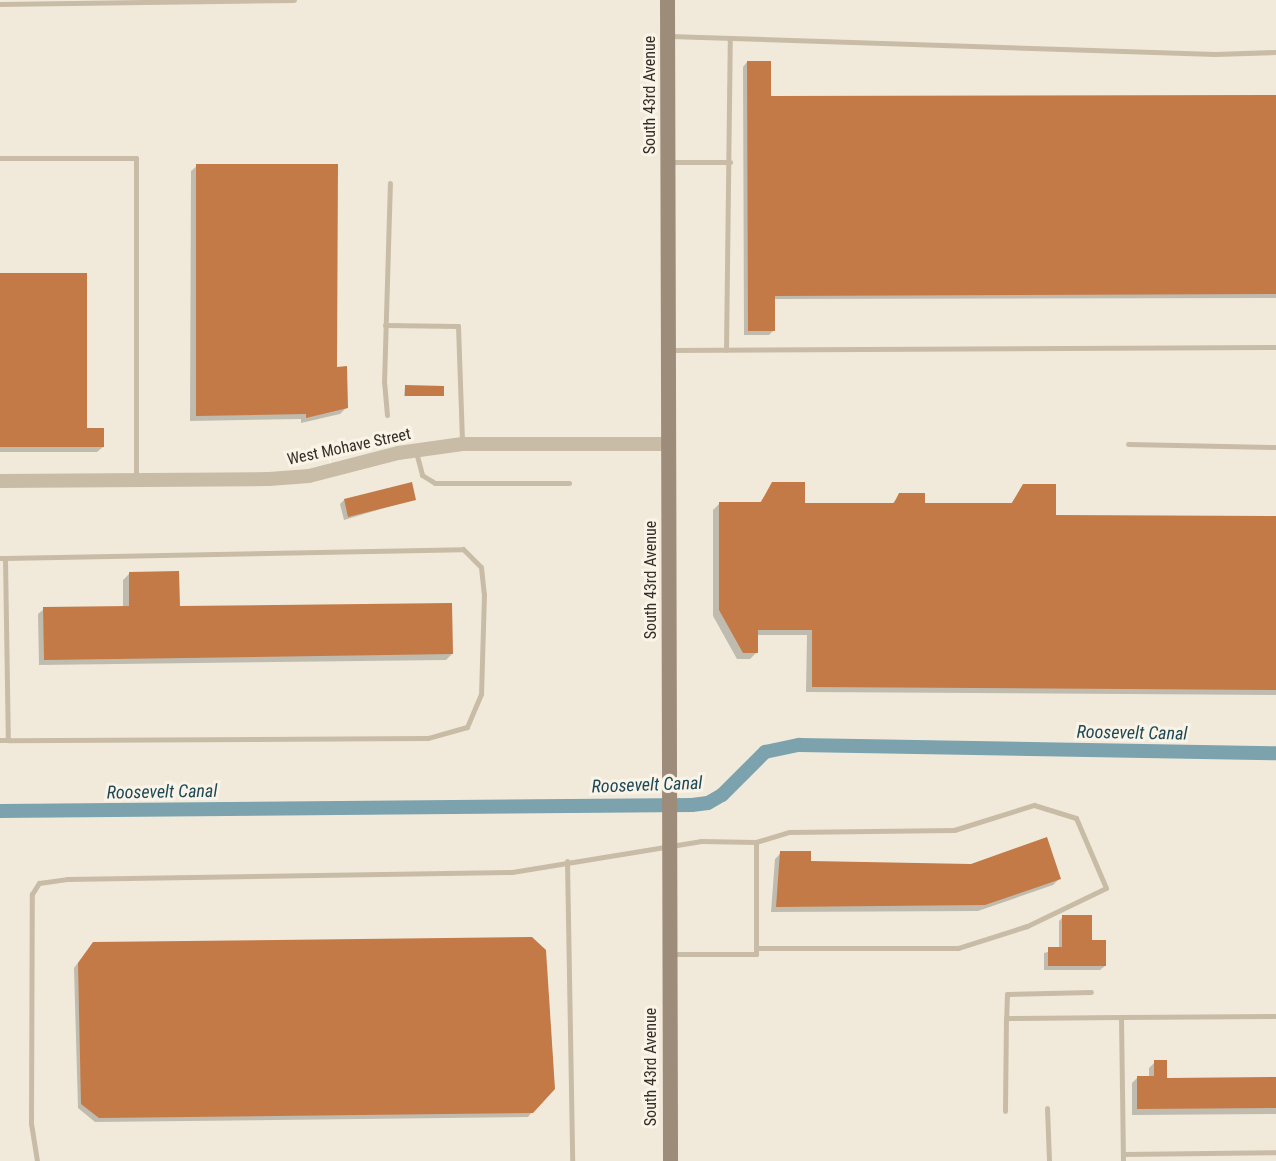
<!DOCTYPE html>
<style>
body{margin:0}
#map{position:relative;width:1276px;height:1161px;overflow:hidden;background:#f1eadb;font-family:"Roboto Condensed",sans-serif}
div>[style]{position:absolute}
[style*='--x']{left:calc(var(--x)*1px);top:calc(var(--y)*1px);width:calc(var(--w)*1px);rotate:calc(var(--a)*1deg)}
.shadow>*{inset:0;background:#0003}
.canal>*{height:14px;margin:-7px;padding:0 7px;transform-origin:7px;border-radius:7px;background:#7ba2ad}
.building>*{inset:0;background:#c37a47}
.service>*{height:5px;margin:-2.5px;padding:0 2.5px;transform-origin:2.5px;border-radius:2.5px;background:#c9bca7}
.tertiary>*{height:14px;margin:-7px;padding:0 7px;transform-origin:7px;border-radius:7px;background:#c9bca7}
.secondary>*{height:15px;margin:-7.5px;padding:0 7.5px;transform-origin:7.5px;border-radius:7.5px;background:#9c8c79}
span{translate:-50% -50%;white-space:nowrap;text-align:center;line-height:1.15;-webkit-text-stroke:6px #f9f4e7;paint-order:stroke}
.street-label{font-size:16px;color:#352e27}
.water-label{font-size:18px;color:#1e4856;font-style:italic}
</style>
<div id="map">
<div class="shadow">
<div style="clip-path:polygon(747px 62px,770px 98px,1276px 96px,1276px 298px,773px 299px,773px 331px,769px 335px,744px 335px,743px 67px)"></div>
<div style="clip-path:polygon(197px 166px,336px 368px,346px 408px,340px 414px,301px 423px,301px 419px,190px 421px,191px 171px)"></div>
<div style="clip-path:polygon(0 274px,86px 429px,103px 447px,97px 452px,0 452px)"></div>
<div style="clip-path:polygon(405px 387px,442px 396px,404px 396px)"></div>
<div style="clip-path:polygon(773px 484px,803px 504px,892px 504px,900px 495px,924px 504px,1010px 505px,1023px 486px,1055px 516px,1276px 517px,1276px 695px,806px 692px,807px 635px,756px 635px,756px 653px,750px 659px,737px 659px,713px 616px,713px 510px,719px 504px,759px 504px)"></div>
<div style="clip-path:polygon(414px 499px,344px 520px,340px 504px,344px 500px)"></div>
<div style="clip-path:polygon(129px 574px,179px 608px,452px 654px,446px 660px,39px 665px,38px 614px,44px 609px,123px 608px,123px 580px)"></div>
<div style="clip-path:polygon(781px 853px,810px 863px,1059px 879px,1053px 885px,978px 911px,771px 912px,775px 859px)"></div>
<div style="clip-path:polygon(1063px 917px,1090px 942px,1105px 966px,1100px 970px,1044px 970px,1044px 953px,1059px 949px,1059px 921px)"></div>
<div style="clip-path:polygon(93px 943px,532px 1112px,528px 1117px,95px 1122px,78px 1108px,74px 968px)"></div>
<div style="clip-path:polygon(1155px 1062px,1166px 1079px,1276px 1078px,1276px 1114px,1132px 1115px,1132px 1083px,1138px 1077px,1149px 1077px,1149px 1068px)"></div>
</div>
<div class="canal">
<div style="--x:0;--y:811;--w:692;--a:-0.5"></div>
<div style="--x:692;--y:805;--w:16;--a:-7"></div>
<div style="--x:708;--y:803;--w:16;--a:-30"></div>
<div style="--x:722;--y:795;--w:61;--a:-45"></div>
<div style="--x:765;--y:752;--w:35;--a:-12"></div>
<div style="--x:799;--y:745;--w:477;--a:1"></div>
</div>
<div class="building">
<div style="clip-path:polygon(747px 61px,771px 61px,771px 96px,1276px 95px,1276px 294px,775px 296px,775px 331px,748px 331px)"></div>
<div style="clip-path:polygon(196px 164px,338px 164px,337px 367px,347px 366px,348px 408px,306px 418px,306px 414px,196px 416px)"></div>
<div style="clip-path:polygon(0 273px,87px 273px,87px 428px,104px 428px,104px 447px,0 447px)"></div>
<div style="clip-path:polygon(405px 385px,444px 386px,444px 396px,405px 396px)"></div>
<div style="clip-path:polygon(412px 482px,416px 500px,348px 517px,344px 499px)"></div>
<div style="clip-path:polygon(772px 482px,805px 482px,805px 503px,894px 503px,899px 493px,925px 493px,925px 503px,1012px 503px,1023px 484px,1056px 484px,1056px 515px,1276px 516px,1276px 690px,812px 687px,812px 630px,758px 630px,758px 653px,743px 653px,719px 610px,719px 502px,761px 502px)"></div>
<div style="clip-path:polygon(179px 571px,180px 606px,452px 603px,453px 654px,44px 660px,43px 607px,129px 606px,129px 572px)"></div>
<div style="clip-path:polygon(1047px 837px,1061px 879px,985px 905px,776px 907px,780px 851px,811px 851px,811px 861px,971px 864px)"></div>
<div style="clip-path:polygon(1062px 915px,1092px 915px,1092px 940px,1106px 940px,1106px 966px,1048px 966px,1048px 947px,1062px 947px)"></div>
<div style="clip-path:polygon(532px 937px,546px 950px,555px 1089px,533px 1113px,99px 1118px,81px 1104px,78px 963px,93px 942px)"></div>
<div style="clip-path:polygon(1154px 1060px,1167px 1060px,1167px 1078px,1276px 1077px,1276px 1108px,1137px 1109px,1137px 1076px,1154px 1076px)"></div>
</div>
<div class="service">
<div style="--x:0;--y:4;--w:294;--a:-0.8"></div>
<div style="--x:669;--y:36;--w:546;--a:1.89"></div>
<div style="--x:1215;--y:54;--w:61;--a:-1.9"></div>
<div style="--x:0;--y:158;--w:136;--a:0"></div>
<div style="--x:136;--y:158;--w:320;--a:90"></div>
<div style="--x:670;--y:162;--w:60;--a:0"></div>
<div style="--x:385;--y:325;--w:73;--a:0.8"></div>
<div style="--x:458;--y:326;--w:116;--a:88"></div>
<div style="--x:671;--y:350;--w:605;--a:-0.28"></div>
<div style="--x:726;--y:350;--w:311;--a:-89.3"></div>
<div style="--x:387;--y:415;--w:32;--a:-95"></div>
<div style="--x:384;--y:383;--w:200;--a:-88.3"></div>
<div style="--x:1128;--y:444;--w:148;--a:1.2"></div>
<div style="--x:416;--y:452;--w:24;--a:75"></div>
<div style="--x:422;--y:475;--w:15;--a:32"></div>
<div style="--x:435;--y:483;--w:134;--a:0"></div>
<div style="--x:0;--y:558;--w:5;--a:0"></div>
<div style="--x:5;--y:558;--w:182;--a:89.1"></div>
<div style="--x:8;--y:740;--w:8;--a:180"></div>
<div style="--x:5;--y:558;--w:458;--a:-1.1"></div>
<div style="--x:463;--y:549;--w:25;--a:45"></div>
<div style="--x:481;--y:567;--w:27;--a:84"></div>
<div style="--x:484;--y:594;--w:100;--a:91.7"></div>
<div style="--x:481;--y:694;--w:36;--a:113"></div>
<div style="--x:467;--y:727;--w:41;--a:164.2"></div>
<div style="--x:428;--y:738;--w:420;--a:179.7"></div>
<div style="--x:756;--y:842;--w:34;--a:-17"></div>
<div style="--x:789;--y:832;--w:165;--a:-0.7"></div>
<div style="--x:954;--y:830;--w:84;--a:-17.4"></div>
<div style="--x:1034;--y:805;--w:44;--a:17.2"></div>
<div style="--x:1076;--y:818;--w:76;--a:66.8"></div>
<div style="--x:1106;--y:888;--w:88;--a:154.3"></div>
<div style="--x:1027;--y:926;--w:72;--a:162.3"></div>
<div style="--x:958;--y:948;--w:202;--a:180"></div>
<div style="--x:567;--y:861;--w:300;--a:89"></div>
<div style="--x:1091;--y:992;--w:84;--a:178.6"></div>
<div style="--x:1007;--y:994;--w:24;--a:92"></div>
<div style="--x:1006;--y:1018;--w:115;--a:-0.5"></div>
<div style="--x:1047;--y:1108;--w:53;--a:87.8"></div>
<div style="--x:1005;--y:1111;--w:93;--a:-89.4"></div>
<div style="--x:1123;--y:1154;--w:153;--a:-0.7"></div>
<div style="--x:37;--y:1161;--w:37;--a:-99"></div>
<div style="--x:31;--y:1124;--w:230;--a:-89.8"></div>
<div style="--x:32;--y:894;--w:13;--a:-58"></div>
<div style="--x:39;--y:883;--w:28;--a:-8"></div>
<div style="--x:67;--y:879;--w:445;--a:-0.9"></div>
<div style="--x:512;--y:872;--w:192;--a:-9.3"></div>
<div style="--x:701;--y:841;--w:55;--a:1"></div>
<div style="--x:756;--y:842;--w:112;--a:90"></div>
<div style="--x:756;--y:954;--w:85;--a:180"></div>
<div style="--x:1123;--y:1161;--w:144;--a:-90.8"></div>
<div style="--x:1121;--y:1017;--w:155;--a:-0.4"></div>
</div>
<div class="tertiary">
<div style="--x:0;--y:481;--w:269;--a:-0.4"></div>
<div style="--x:269;--y:479;--w:40;--a:-4.3"></div>
<div style="--x:309;--y:476;--w:92;--a:-14.5"></div>
<div style="--x:398;--y:453;--w:65;--a:-8"></div>
<div style="--x:462;--y:444;--w:207;--a:0"></div>
</div>
<div class="secondary">
<div style="--x:667;--y:0;--w:1161;--a:89.85"></div>
</div>
<div class="street-label">
<span style="left:650px;top:95px;rotate:-90deg">South 43rd Avenue</span>
<span style="left:349px;top:447px;rotate:-12deg">West Mohave Street</span>
<span style="left:651px;top:580px;rotate:-90deg">South 43rd Avenue</span>
<span style="left:651px;top:1067px;rotate:-90deg">South 43rd Avenue</span>
</div>
<div class="water-label">
<span style="left:1132px;top:733px;rotate:1deg">Roosevelt Canal</span>
<span style="left:647px;top:785px;rotate:-2deg">Roosevelt Canal</span>
<span style="left:162px;top:792px;rotate:-1deg">Roosevelt Canal</span>
</div>
</div>
